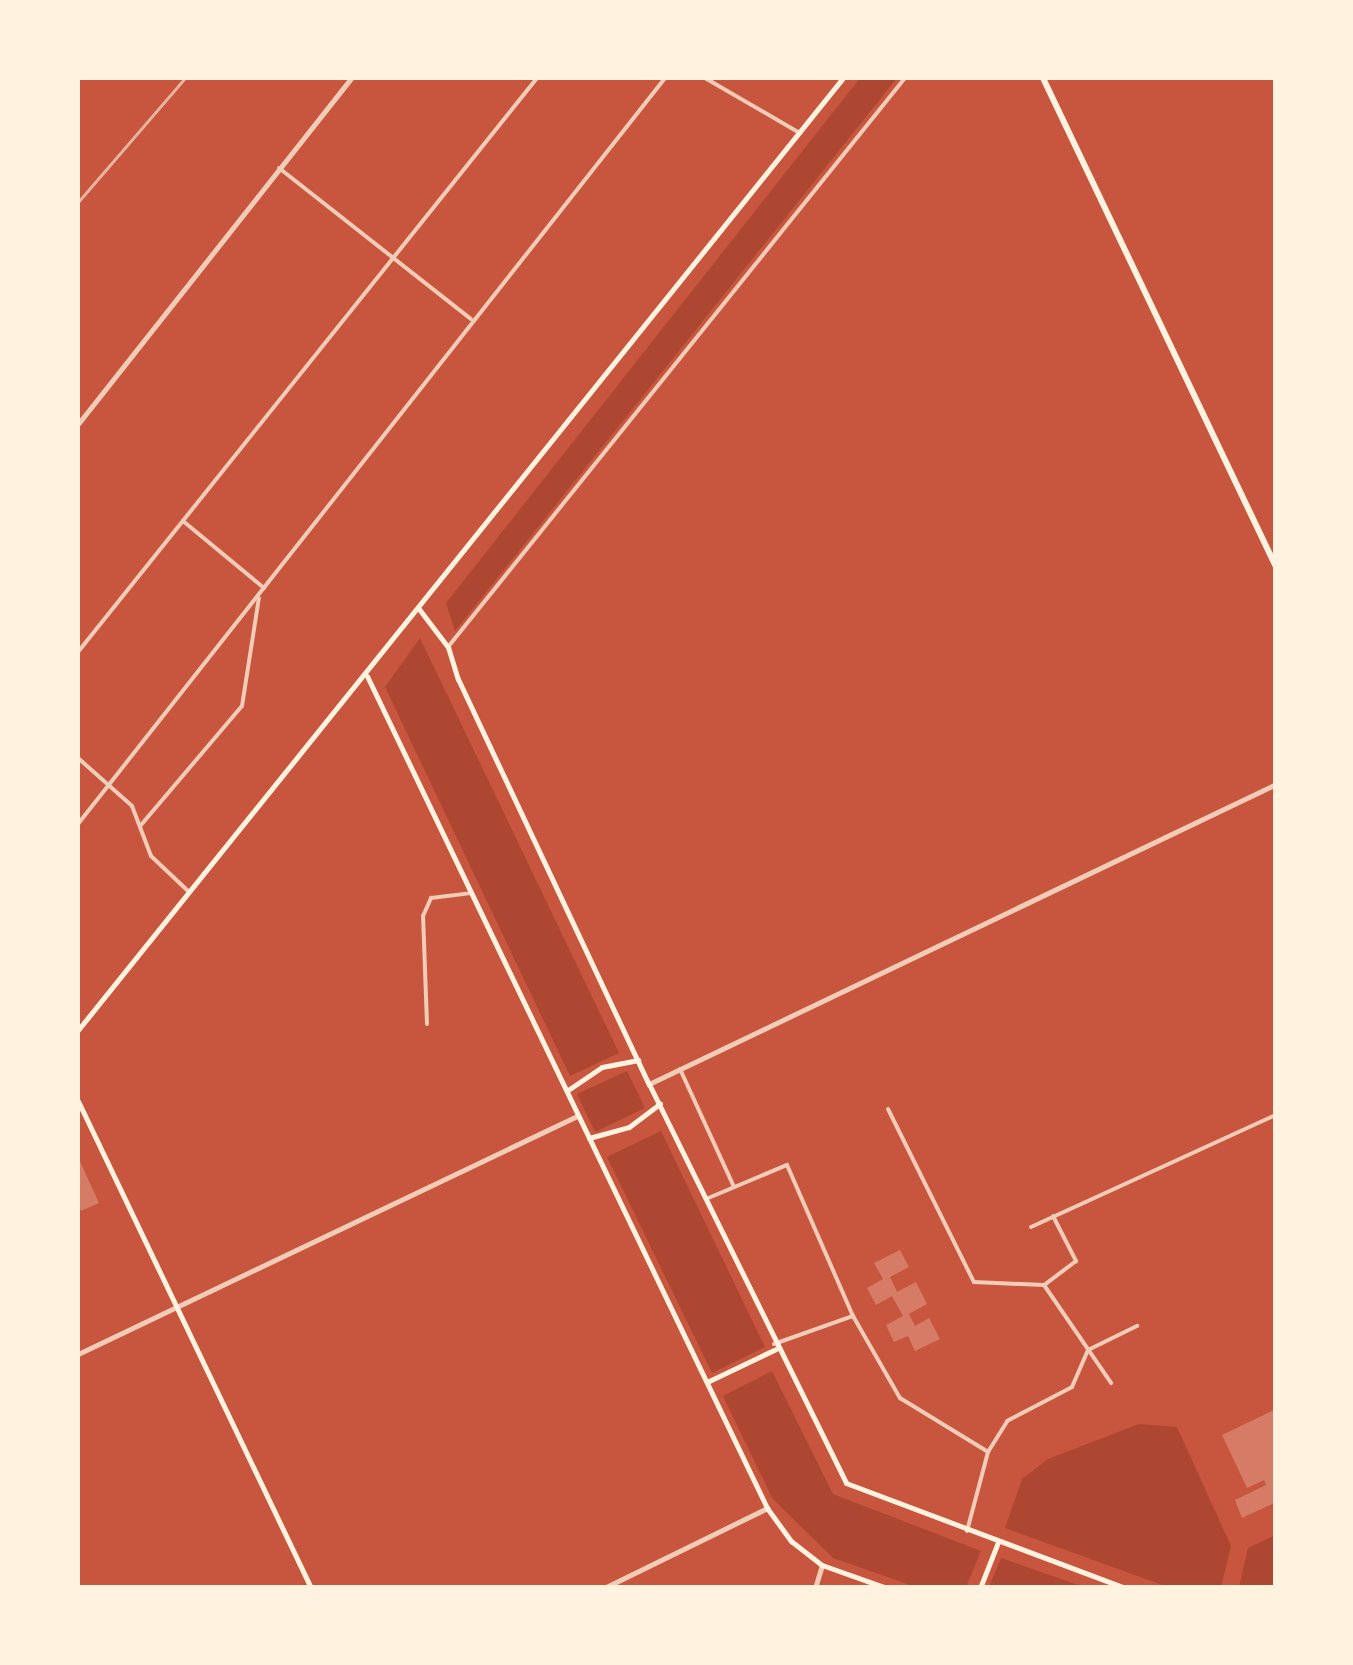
<!DOCTYPE html>
<style>
body{margin:0}
#map{position:relative;width:1353px;height:1665px;overflow:hidden;background:#c8553d;font-family:Inter,sans-serif}
div>[style]{position:absolute}
[style*='--x']{left:calc(var(--x)*1px);top:calc(var(--y)*1px);width:calc(var(--w)*1px);rotate:calc(var(--a)*1deg)}
.green>*{inset:0;background:#ae4732}
.building>*{inset:0;background:#d67c66}
.minor>*{height:4px;margin:-2px;padding:0 2px;transform-origin:2px;border-radius:2px;background:#f1ccb7}
.tertiary>*{height:5px;margin:-2.5px;padding:0 2.5px;transform-origin:2.5px;border-radius:2.5px;background:#f1ccb7}
.secondary>*{height:5px;margin:-2.5px;padding:0 2.5px;transform-origin:2.5px;border-radius:2.5px;background:#fff3e0}
.trunk>*{height:6px;margin:-3px;padding:0 3px;transform-origin:3px;border-radius:3px;background:#fff3e0}
.rail>*{height:2.5px;margin:-1.25px;padding:0 1.25px;transform-origin:1.25px;border-radius:1.25px;background:#e9b49f}
span{translate:-50% -50%;white-space:nowrap;text-align:center;line-height:1.15;-webkit-text-stroke:10px #fff3e0;paint-order:stroke}
.frame{position:absolute;inset:0;border:80px solid #fff3e0;pointer-events:none}
</style>
<div id="map">
<div class="green">
<div style="clip-path:polygon(860px 78px,897px 78px,455px 631px,446px 603px)"></div>
<div style="clip-path:polygon(420px 638px,619px 1053px,570px 1076px,385px 687px)"></div>
<div style="clip-path:polygon(627px 1071px,645px 1108px,595px 1132px,577px 1094px)"></div>
<div style="clip-path:polygon(661px 1131px,765px 1347px,712px 1373px,607px 1157px)"></div>
<div style="clip-path:polygon(772px 1371px,833px 1494px,981px 1551px,966px 1587px,916px 1587px,833px 1558px,772px 1498px,723px 1396px)"></div>
<div style="clip-path:polygon(1139px 1424px,1177px 1427px,1231px 1546px,1221px 1587px,1168px 1587px,1005px 1528px,1022px 1479px,1048px 1459px)"></div>
<div style="clip-path:polygon(1275px 1535px,1275px 1587px,1239px 1587px,1248px 1548px)"></div>
<div style="clip-path:polygon(1001px 1558px,1084px 1587px,989px 1587px)"></div>
</div>
<div class="building">
<div style="clip-path:polygon(78px 1157px,99px 1203px,81px 1211px,78px 1204px)"></div>
<div style="clip-path:polygon(900px 1250px,909px 1267px,890px 1277px,897px 1292px,916px 1282px,927px 1304px,909px 1314px,915px 1326px,929px 1318px,940px 1339px,915px 1351px,908px 1336px,894px 1342px,886px 1325px,903px 1316px,892px 1296px,876px 1305px,867px 1288px,883px 1279px,874px 1263px)"></div>
<div style="clip-path:polygon(1276px 1409px,1276px 1502px,1242px 1518px,1235px 1500px,1266px 1485px,1264px 1480px,1247px 1488px,1222px 1435px)"></div>
</div>
<div class="minor">
<div style="--x:705;--y:78;--w:110;--a:30.1"></div>
<div style="--x:279;--y:168;--w:244;--a:38.2"></div>
<div style="--x:183;--y:521;--w:105;--a:39.6"></div>
<div style="--x:448;--y:647;--w:730;--a:-51.23"></div>
<div style="--x:78;--y:652;--w:735;--a:-51.35"></div>
<div style="--x:78;--y:758;--w:72;--a:41.6"></div>
<div style="--x:132;--y:806;--w:53;--a:69.2"></div>
<div style="--x:151;--y:856;--w:51;--a:43.4"></div>
<div style="--x:78;--y:824;--w:949;--a:-51.8"></div>
<div style="--x:141;--y:825;--w:156;--a:-49.7"></div>
<div style="--x:242;--y:706;--w:109;--a:-81.1"></div>
<div style="--x:427;--y:1024;--w:108;--a:-92.1"></div>
<div style="--x:423;--y:916;--w:20;--a:-66"></div>
<div style="--x:431;--y:898;--w:38;--a:-7"></div>
<div style="--x:680;--y:1069;--w:128;--a:65.4"></div>
<div style="--x:888;--y:1109;--w:193;--a:63.6"></div>
<div style="--x:974;--y:1282;--w:70;--a:2.5"></div>
<div style="--x:706;--y:1199;--w:88;--a:-22.8"></div>
<div style="--x:787;--y:1165;--w:165;--a:66.4"></div>
<div style="--x:1053;--y:1216;--w:51;--a:62.9"></div>
<div style="--x:1076;--y:1261;--w:40;--a:143"></div>
<div style="--x:1044;--y:1285;--w:119;--a:55.6"></div>
<div style="--x:1031;--y:1227;--w:269;--a:-24.6"></div>
<div style="--x:774;--y:1344;--w:84;--a:-19.5"></div>
<div style="--x:853;--y:1316;--w:95;--a:60.2"></div>
<div style="--x:900;--y:1398;--w:103;--a:31.5"></div>
<div style="--x:967;--y:1531;--w:82;--a:-75.1"></div>
<div style="--x:988;--y:1452;--w:36;--a:-58"></div>
<div style="--x:1007;--y:1421;--w:73;--a:-27.6"></div>
<div style="--x:1072;--y:1387;--w:40;--a:-66.6"></div>
<div style="--x:1088;--y:1350;--w:55;--a:-26.1"></div>
</div>
<div class="tertiary">
<div style="--x:78;--y:424;--w:441;--a:-51.7"></div>
<div style="--x:649;--y:1084;--w:695;--a:-25.57"></div>
<div style="--x:78;--y:1354;--w:553;--a:-25.5"></div>
<div style="--x:604;--y:1588;--w:182;--a:-26.1"></div>
<div style="--x:815;--y:1588;--w:24;--a:-73"></div>
</div>
<div class="secondary">
<div style="--x:419;--y:609;--w:48;--a:52.7"></div>
<div style="--x:448;--y:647;--w:34;--a:73"></div>
<div style="--x:458;--y:679;--w:448;--a:64.8"></div>
<div style="--x:649;--y:1084;--w:445;--a:63.7"></div>
<div style="--x:846;--y:1483;--w:298;--a:20.6"></div>
<div style="--x:367;--y:676;--w:923;--a:64.32"></div>
<div style="--x:767;--y:1508;--w:41;--a:54"></div>
<div style="--x:791;--y:1541;--w:39;--a:38"></div>
<div style="--x:822;--y:1565;--w:69;--a:19.5"></div>
<div style="--x:78;--y:1030;--w:1221;--a:-51.22"></div>
<div style="--x:568;--y:1090;--w:41;--a:-34.1"></div>
<div style="--x:602;--y:1067;--w:37;--a:-11"></div>
<div style="--x:78;--y:1101;--w:540;--a:64.43"></div>
<div style="--x:589;--y:1138;--w:41;--a:-15.4"></div>
<div style="--x:629;--y:1127;--w:39;--a:-37"></div>
<div style="--x:707;--y:1382;--w:76;--a:-25.6"></div>
<div style="--x:980;--y:1588;--w:49;--a:-68.6"></div>
</div>
<div class="trunk">
<div style="--x:1043;--y:78;--w:542;--a:64.52"></div>
</div>
<div class="rail">
<div style="--x:78;--y:202;--w:164;--a:-49.2"></div>
</div>
<div class="frame"></div>
</div>
